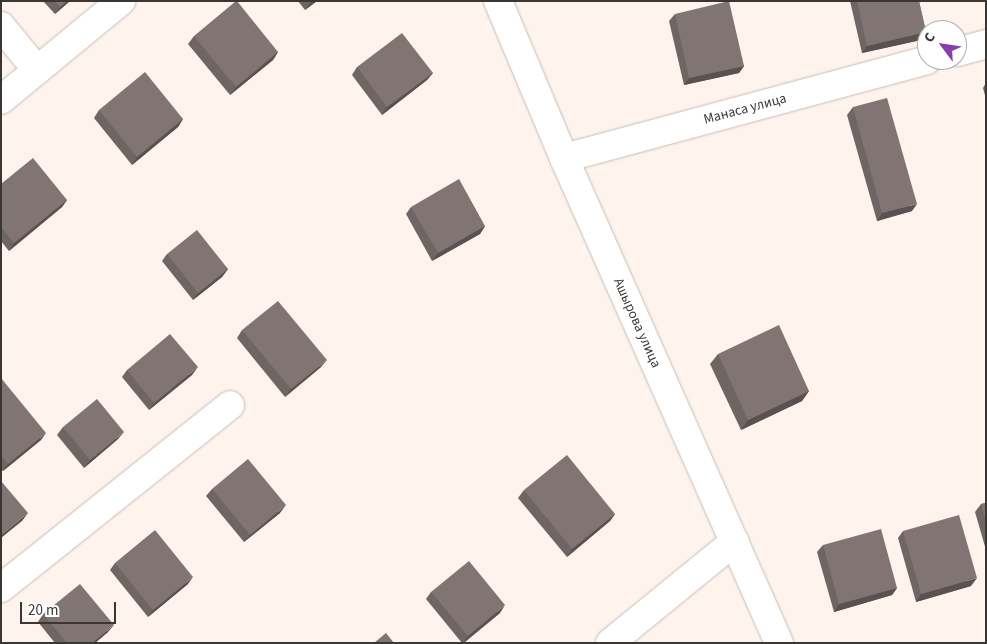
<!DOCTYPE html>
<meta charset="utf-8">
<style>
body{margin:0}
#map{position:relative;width:987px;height:644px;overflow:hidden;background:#fef3ed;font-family:"Source Sans 3",sans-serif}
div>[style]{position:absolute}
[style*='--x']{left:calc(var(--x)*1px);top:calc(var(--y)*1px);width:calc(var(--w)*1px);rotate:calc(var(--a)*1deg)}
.roads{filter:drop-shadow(0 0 1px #c8bdb7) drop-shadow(0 0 1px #c8bdb7)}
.minor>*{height:28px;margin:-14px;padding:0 14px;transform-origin:14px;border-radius:14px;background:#fff}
.wall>*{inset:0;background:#6f6563}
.shaded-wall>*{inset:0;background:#5a5250}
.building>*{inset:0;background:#817573}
span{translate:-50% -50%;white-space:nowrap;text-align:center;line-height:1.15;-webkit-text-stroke:5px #fff;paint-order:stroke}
.street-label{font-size:14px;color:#3a3634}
.frame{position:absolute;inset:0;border:2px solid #3a3634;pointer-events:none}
.north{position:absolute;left:917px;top:20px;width:50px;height:50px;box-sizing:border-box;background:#fff;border:1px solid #b0afae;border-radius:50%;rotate:301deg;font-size:14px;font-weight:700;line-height:20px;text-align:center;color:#3a3634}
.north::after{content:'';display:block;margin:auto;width:18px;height:22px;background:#863eb1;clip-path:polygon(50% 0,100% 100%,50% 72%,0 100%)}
.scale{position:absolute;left:20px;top:602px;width:96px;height:22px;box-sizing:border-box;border:2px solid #3a3634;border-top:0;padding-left:6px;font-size:15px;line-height:18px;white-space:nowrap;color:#3a3634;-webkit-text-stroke:4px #fff;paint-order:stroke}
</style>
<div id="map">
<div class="roads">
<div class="minor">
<div style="--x:498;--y:1;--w:170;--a:67.2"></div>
<div style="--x:564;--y:158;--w:531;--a:66.09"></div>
<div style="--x:1;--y:26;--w:57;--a:50.7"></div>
<div style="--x:957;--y:52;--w:30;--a:-15"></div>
<div style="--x:1;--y:100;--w:156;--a:-39.5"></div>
<div style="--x:564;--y:158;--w:376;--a:-15.1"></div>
<div style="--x:1;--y:588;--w:293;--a:-38.6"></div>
<div style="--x:610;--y:643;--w:161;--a:-39.2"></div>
</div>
</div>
<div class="wall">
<div style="clip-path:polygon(43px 1px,70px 1px,55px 14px)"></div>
<div style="clip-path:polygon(298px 1px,317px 1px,305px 10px)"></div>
<div style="clip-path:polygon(850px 1px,919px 1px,926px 32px,921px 40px,862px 53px)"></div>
<div style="clip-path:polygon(675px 14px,744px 66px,739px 73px,684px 85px,669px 21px)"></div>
<div style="clip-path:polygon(194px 36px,278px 52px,273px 60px,230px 95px,188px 44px)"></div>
<div style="clip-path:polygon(357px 67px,433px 73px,427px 80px,382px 115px,352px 75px)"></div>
<div style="clip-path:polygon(986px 83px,986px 99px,983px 88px)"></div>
<div style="clip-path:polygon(853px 107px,912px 211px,877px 221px,847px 115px)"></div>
<div style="clip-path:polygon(99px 110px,183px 119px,178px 127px,132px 165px,94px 118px)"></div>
<div style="clip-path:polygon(1px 184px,67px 200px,62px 207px,9px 251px,1px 241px)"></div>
<div style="clip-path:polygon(411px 207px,485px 226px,480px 234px,432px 261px,406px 214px)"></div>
<div style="clip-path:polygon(167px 254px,228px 269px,222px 277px,193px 300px,162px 261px)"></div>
<div style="clip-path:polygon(242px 330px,321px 367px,285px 397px,237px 338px)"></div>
<div style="clip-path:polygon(718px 354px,809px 391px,802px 401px,741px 430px,710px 364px)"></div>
<div style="clip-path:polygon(127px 370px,192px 375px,149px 410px,122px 377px)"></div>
<div style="clip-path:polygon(1px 378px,41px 440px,3px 471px,1px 470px)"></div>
<div style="clip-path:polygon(63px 427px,118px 439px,84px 468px,57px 435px)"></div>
<div style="clip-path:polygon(212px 489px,280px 513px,244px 542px,206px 496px)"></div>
<div style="clip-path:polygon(524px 490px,615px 514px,610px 521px,567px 557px,518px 498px)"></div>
<div style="clip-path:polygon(986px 503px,986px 550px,975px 512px,981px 504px)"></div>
<div style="clip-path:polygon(903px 531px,971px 586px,916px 602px,898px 538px)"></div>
<div style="clip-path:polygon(823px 545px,897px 588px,892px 595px,834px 612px,817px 552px)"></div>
<div style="clip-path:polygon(115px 563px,188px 584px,148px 617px,110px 570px)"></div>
<div style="clip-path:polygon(431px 592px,500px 613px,464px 643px,462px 643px,426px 599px)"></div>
<div style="clip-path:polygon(43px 614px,108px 632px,95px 643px,55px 643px,38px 622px)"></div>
</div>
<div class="shaded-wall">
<div style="clip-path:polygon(67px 1px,70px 1px,55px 14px,60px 7px)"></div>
<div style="clip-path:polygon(312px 1px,317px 1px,305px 10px,310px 3px)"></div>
<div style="clip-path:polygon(926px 32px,921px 40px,862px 53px,867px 46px)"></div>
<div style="clip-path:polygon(278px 52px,273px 60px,230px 95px,236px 87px)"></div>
<div style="clip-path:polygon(744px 66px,739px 73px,684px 85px,689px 78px)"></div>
<div style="clip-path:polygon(433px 73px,427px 80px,382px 115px,387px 107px)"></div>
<div style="clip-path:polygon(183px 119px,178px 127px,132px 165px,137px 157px)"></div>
<div style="clip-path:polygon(67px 200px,62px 207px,9px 251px,14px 243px)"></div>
<div style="clip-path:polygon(917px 204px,912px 211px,877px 221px,882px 213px)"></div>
<div style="clip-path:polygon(485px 226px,480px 234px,432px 261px,438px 253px)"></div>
<div style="clip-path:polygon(228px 269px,222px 277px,193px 300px,198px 293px)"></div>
<div style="clip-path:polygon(327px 360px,321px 367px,285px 397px,291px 389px)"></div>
<div style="clip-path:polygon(198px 367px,192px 375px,149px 410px,154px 403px)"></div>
<div style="clip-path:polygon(809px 391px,802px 401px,741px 430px,748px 420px)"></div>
<div style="clip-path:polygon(124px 432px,118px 439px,84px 468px,90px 460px)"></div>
<div style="clip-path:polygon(46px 433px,41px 440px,3px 471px,8px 464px)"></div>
<div style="clip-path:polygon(286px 505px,280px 513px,244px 542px,250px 535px)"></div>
<div style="clip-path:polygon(28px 513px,22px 521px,1px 538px,1px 535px)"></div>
<div style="clip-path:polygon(615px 514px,610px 521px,567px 557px,572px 549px)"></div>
<div style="clip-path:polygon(193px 577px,188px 584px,148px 617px,153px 610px)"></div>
<div style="clip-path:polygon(977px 578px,971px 586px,916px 602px,921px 594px)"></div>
<div style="clip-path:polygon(897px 588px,892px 595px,834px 612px,839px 604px)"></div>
<div style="clip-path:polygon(505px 605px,500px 613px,463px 643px,468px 636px)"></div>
<div style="clip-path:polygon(114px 625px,108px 632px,95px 643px,92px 643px)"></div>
</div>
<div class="building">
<div style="clip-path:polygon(55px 1px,67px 1px,60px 7px)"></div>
<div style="clip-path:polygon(236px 1px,237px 1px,278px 52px,236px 87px,194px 36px)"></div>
<div style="clip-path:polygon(729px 1px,744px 66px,689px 78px,675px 14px)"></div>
<div style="clip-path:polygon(857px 1px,919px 1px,926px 32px,867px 46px)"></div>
<div style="clip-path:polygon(402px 33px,433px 73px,387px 107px,357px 67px)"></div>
<div style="clip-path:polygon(145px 72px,183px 119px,137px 157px,99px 110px)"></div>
<div style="clip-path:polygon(887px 98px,917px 204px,882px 213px,853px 107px)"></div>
<div style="clip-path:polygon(33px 158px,67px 200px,14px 243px,1px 227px,1px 184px)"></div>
<div style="clip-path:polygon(459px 179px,485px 226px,438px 253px,411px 207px)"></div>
<div style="clip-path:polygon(197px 230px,228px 269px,198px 293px,167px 254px)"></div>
<div style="clip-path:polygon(278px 301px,327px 360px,291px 389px,242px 330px)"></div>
<div style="clip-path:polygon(779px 325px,809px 391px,748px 420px,718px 354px)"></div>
<div style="clip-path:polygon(170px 334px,198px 367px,154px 403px,127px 370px)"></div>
<div style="clip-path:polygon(1px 378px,46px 433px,8px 464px,1px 456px)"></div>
<div style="clip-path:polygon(97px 399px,124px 432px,90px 460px,63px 427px)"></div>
<div style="clip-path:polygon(567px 455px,615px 514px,572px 549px,524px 490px)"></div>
<div style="clip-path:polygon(248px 459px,286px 505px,250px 535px,212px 489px)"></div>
<div style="clip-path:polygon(1px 481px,28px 513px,1px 535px)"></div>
<div style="clip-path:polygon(986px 503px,986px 523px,981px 504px)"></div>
<div style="clip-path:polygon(959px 515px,977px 578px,921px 594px,903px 531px)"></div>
<div style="clip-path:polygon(881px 529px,897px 588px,839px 604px,823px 545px)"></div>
<div style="clip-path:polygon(155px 530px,193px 577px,153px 610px,115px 563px)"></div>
<div style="clip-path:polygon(469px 561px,505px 605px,468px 636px,431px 592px)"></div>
<div style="clip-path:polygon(80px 584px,114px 625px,92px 643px,67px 643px,43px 614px)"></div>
<div style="clip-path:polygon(386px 633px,394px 643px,374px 643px)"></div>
</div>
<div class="street-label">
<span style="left:745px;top:109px;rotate:-15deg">Манаса улица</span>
<span style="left:637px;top:323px;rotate:66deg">Ашырова улица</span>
</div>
<div class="frame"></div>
<div class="north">С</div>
<div class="scale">20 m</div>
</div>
